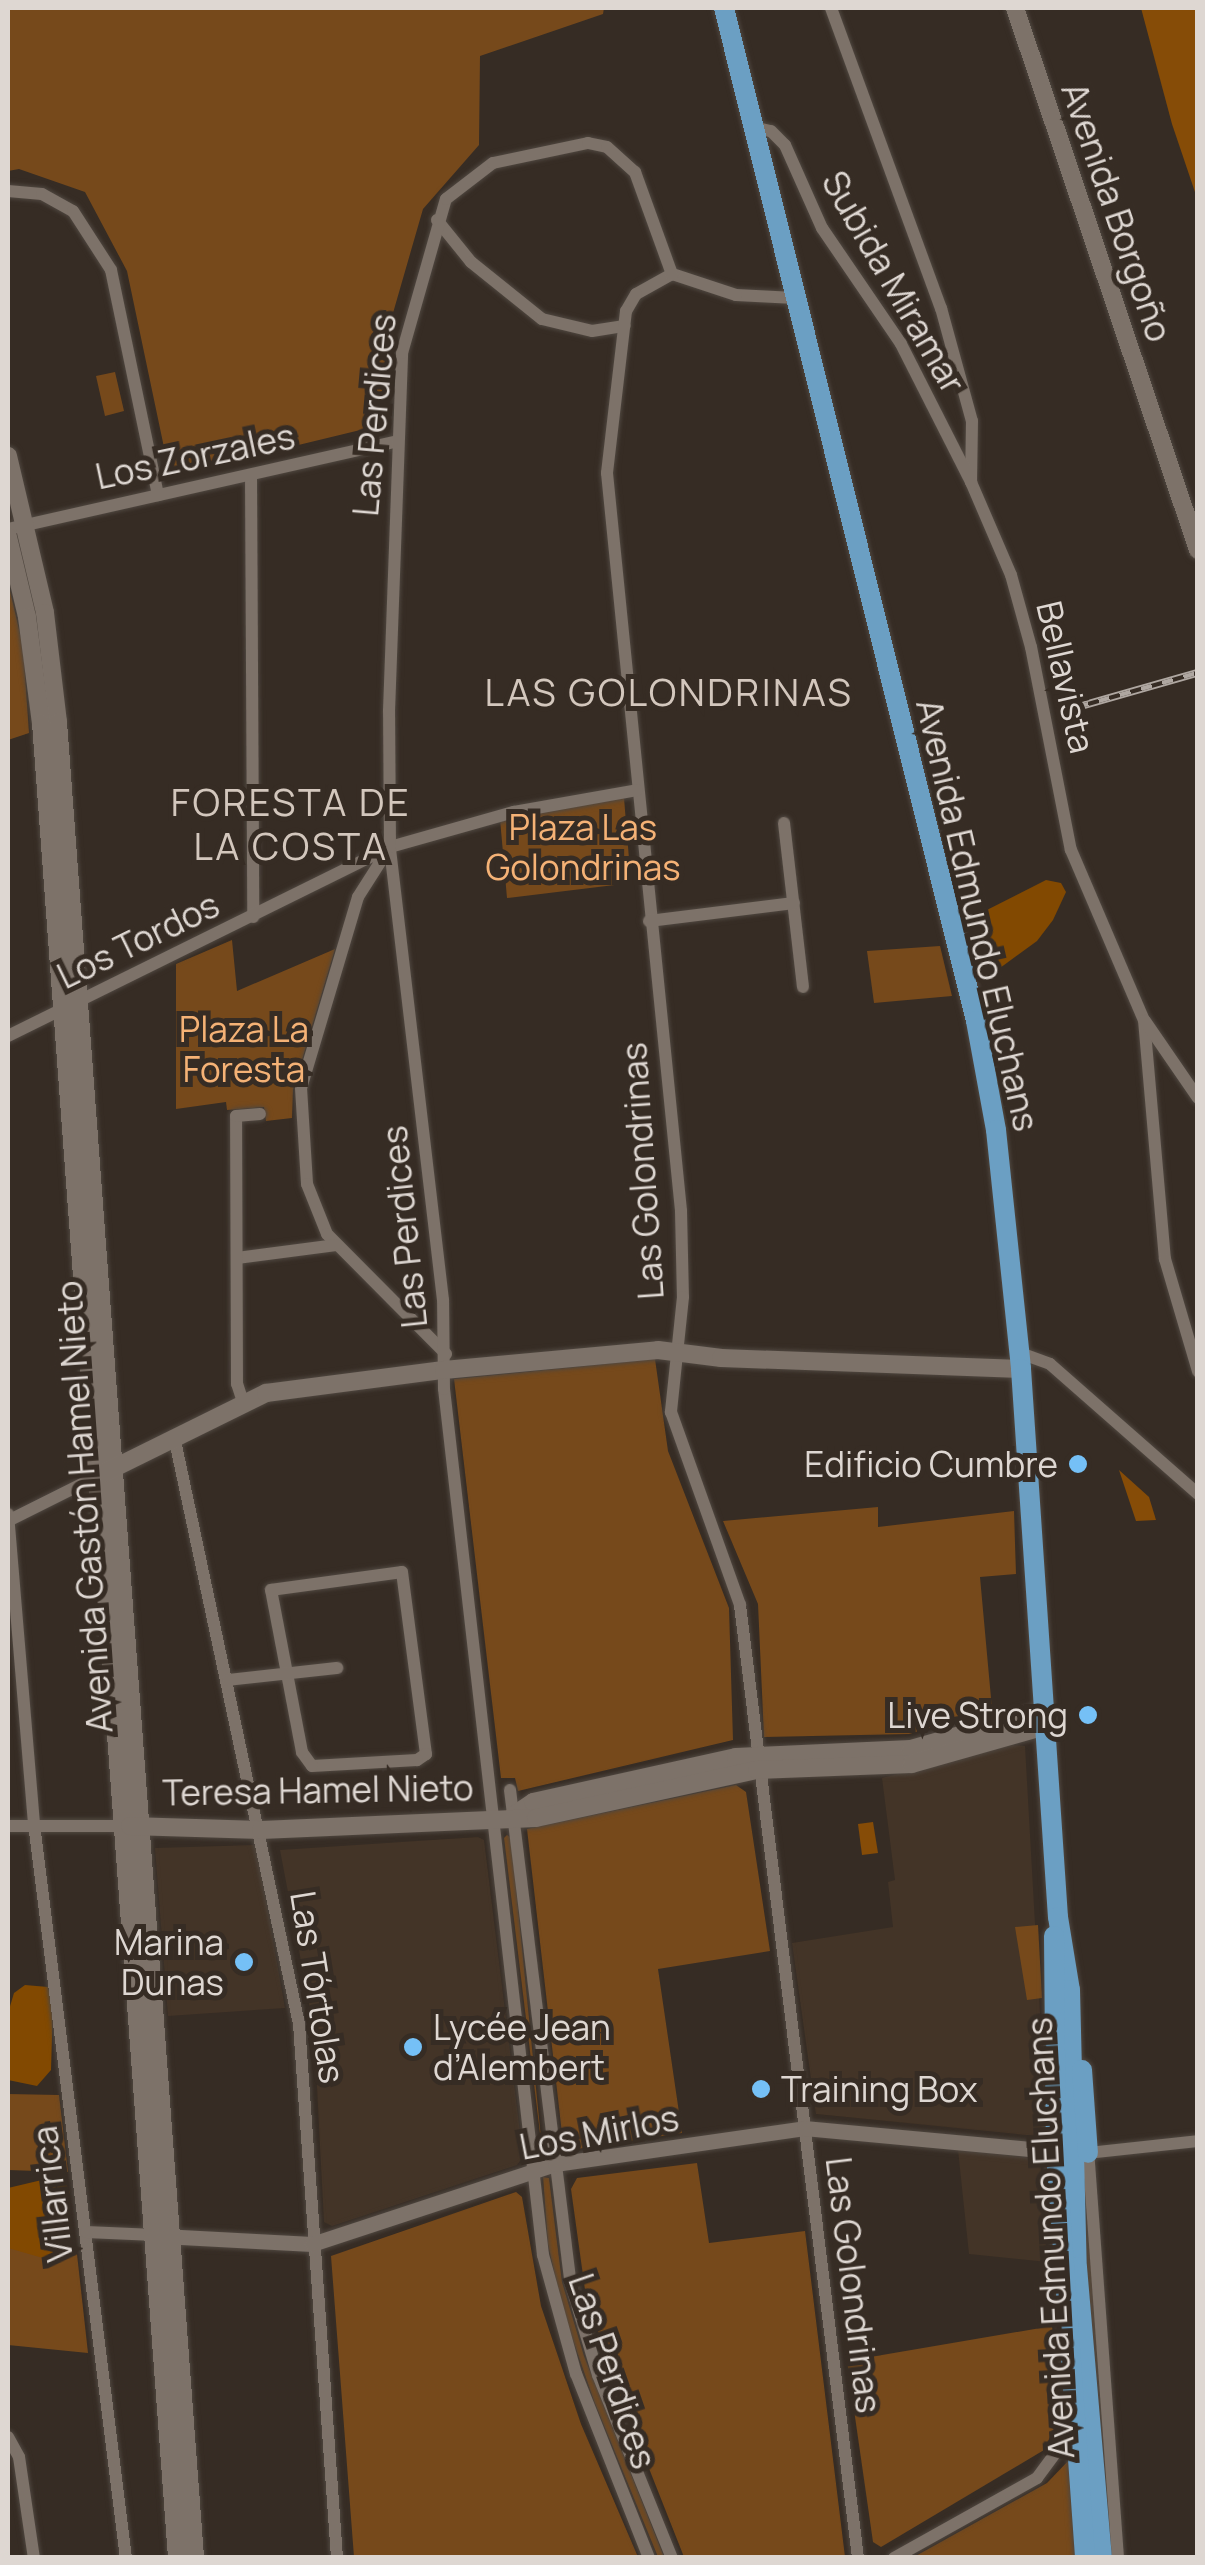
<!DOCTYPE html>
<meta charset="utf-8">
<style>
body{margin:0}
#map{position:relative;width:1205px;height:2565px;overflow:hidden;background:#362c24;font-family:Manrope,sans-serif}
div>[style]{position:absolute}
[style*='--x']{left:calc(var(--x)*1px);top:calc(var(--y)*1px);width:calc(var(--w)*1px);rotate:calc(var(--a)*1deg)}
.built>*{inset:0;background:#433427}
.green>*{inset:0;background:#76491b}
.forest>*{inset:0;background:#824901}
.water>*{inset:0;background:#864c07}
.roads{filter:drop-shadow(0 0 2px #4f4740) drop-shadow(0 0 2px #4f4740)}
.minor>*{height:12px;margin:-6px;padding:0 6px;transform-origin:6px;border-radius:6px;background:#7d7269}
.tertiary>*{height:15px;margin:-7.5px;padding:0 7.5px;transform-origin:7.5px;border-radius:7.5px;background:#7d7269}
.secondary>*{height:18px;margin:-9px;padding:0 9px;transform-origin:9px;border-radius:9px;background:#7d7269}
.primary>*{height:20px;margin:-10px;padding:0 10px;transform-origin:10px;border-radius:10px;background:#6b9fc3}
.rail>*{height:8px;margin-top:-4px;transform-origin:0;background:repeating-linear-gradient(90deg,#362c24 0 11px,#afa7a1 0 22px);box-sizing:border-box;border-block:2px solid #afa7a1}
.dots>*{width:28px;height:28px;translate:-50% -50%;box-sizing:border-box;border:5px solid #362c24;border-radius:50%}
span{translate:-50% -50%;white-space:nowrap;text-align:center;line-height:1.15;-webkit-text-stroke:10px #362c24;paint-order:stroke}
.street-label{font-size:35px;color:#ded7d2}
.park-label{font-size:35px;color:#f5b276}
.poi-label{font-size:35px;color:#ded7d2}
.right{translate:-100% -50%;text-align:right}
.left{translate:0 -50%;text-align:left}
.neighbourhood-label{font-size:38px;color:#d3c7bd;letter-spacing:2.5px}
.frame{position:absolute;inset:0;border:10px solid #ded7d2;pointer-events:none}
</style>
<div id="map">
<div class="built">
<div style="clip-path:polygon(1012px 1745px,1025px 1746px,1047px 2137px,816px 2114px,792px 1943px,893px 1927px,888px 1882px,895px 1880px,882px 1778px)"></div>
<div style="clip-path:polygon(478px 1837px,484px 1840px,523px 2157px,517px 2165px,332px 2226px,324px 2222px,314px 2030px,280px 1850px)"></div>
<div style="clip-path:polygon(256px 1845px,285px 2008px,168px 2016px,155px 1848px)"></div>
<div style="clip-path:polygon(958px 2150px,1040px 2159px,1047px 2262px,969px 2254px)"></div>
</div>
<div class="green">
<div style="clip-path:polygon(8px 8px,604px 8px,603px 14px,480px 56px,479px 145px,423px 209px,391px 320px,381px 425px,170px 476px,127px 271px,85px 192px,19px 169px,8px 171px)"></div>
<div style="clip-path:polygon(115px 372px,124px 411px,105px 416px,96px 376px)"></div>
<div style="clip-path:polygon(8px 582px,23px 647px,29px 733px,8px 740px)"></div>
<div style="clip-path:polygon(624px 798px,631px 883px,507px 898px,500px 819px)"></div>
<div style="clip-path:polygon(232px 940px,237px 991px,335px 949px,293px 1090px,292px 1118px,266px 1121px,264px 1107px,227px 1110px,226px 1102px,176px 1109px,176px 964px)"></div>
<div style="clip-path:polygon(940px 946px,952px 996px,874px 1003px,867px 951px)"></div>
<div style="clip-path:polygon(655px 1359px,668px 1451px,729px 1608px,733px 1740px,518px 1791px,515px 1778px,501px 1778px,454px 1379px)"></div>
<div style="clip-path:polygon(878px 1507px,878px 1527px,1014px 1511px,1016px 1574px,980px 1577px,992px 1709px,909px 1734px,764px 1737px,758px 1604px,723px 1521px)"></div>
<div style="clip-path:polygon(736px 1785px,746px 1792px,770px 1951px,658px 1969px,682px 2133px,564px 2151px,527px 1829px)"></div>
<div style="clip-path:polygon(507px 1835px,511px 1838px,543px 2158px,504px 1838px)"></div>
<div style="clip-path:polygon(1038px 1925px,1042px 1998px,1027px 2000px,1015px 1927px)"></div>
<div style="clip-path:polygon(1077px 2054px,1109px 2509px,1107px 2512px,1093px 2400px)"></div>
<div style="clip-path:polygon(8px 2094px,59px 2095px,68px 2172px,8px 2170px)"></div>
<div style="clip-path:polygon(697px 2163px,709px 2243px,805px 2231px,845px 2557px,684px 2557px,622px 2400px,586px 2297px,571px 2189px,577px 2178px)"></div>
<div style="clip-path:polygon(543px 2177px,549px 2178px,562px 2282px,584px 2356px,664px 2557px,658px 2557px,594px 2401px,563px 2311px,548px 2244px)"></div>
<div style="clip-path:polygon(516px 2192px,522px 2197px,541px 2306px,581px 2424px,638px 2557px,354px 2557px,331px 2256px)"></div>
<div style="clip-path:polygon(8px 2247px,77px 2254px,88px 2353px,8px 2345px)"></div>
<div style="clip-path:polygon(1052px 2326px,1061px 2413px,1044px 2450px,881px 2547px,873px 2542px,847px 2361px)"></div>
<div style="clip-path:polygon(1071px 2458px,1080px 2557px,912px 2558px,1047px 2483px)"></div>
</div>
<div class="forest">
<div style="clip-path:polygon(1046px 880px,1061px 883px,1066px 892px,1053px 920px,1037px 941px,1000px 968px,990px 966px,977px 915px)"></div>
<div style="clip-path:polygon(25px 1985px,48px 1987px,53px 2004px,51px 2070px,37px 2086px,8px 2080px,8px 2013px,14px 1993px)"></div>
<div style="clip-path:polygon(63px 2175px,70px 2193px,61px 2250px,43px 2258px,8px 2248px,8px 2188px)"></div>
</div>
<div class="water">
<div style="clip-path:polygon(1141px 8px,1197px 8px,1197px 198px,1172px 124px)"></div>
<div style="clip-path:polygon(1119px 1470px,1149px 1497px,1156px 1520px,1136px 1521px)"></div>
<div style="clip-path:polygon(873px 1822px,878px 1853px,862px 1855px,858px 1824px)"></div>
</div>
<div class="roads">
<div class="minor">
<div style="--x:831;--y:8;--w:320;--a:69.9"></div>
<div style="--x:941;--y:308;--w:117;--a:74.7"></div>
<div style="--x:972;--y:421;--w:61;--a:90.9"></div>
<div style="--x:971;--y:482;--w:101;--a:66.7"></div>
<div style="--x:1011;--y:575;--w:75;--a:74.5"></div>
<div style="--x:1031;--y:647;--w:207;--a:78.9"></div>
<div style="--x:1071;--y:850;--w:185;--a:66.8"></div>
<div style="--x:1144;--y:1020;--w:240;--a:85"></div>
<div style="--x:1165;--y:1259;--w:117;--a:73.6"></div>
<div style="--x:753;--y:127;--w:18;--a:13"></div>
<div style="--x:771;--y:131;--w:20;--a:45"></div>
<div style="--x:785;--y:145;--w:91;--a:66"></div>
<div style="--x:822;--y:228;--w:140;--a:55.7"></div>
<div style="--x:901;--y:344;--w:155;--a:63.1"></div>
<div style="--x:8;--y:191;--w:34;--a:5"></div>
<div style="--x:42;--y:194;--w:35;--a:29"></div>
<div style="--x:73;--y:211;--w:70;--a:57.2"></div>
<div style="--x:111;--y:270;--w:230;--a:78.2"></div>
<div style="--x:437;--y:220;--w:54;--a:51"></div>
<div style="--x:471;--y:262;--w:91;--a:38.8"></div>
<div style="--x:542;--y:319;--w:51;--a:13.5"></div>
<div style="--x:592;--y:331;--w:33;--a:-9"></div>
<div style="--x:795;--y:298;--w:59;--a:-177.1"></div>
<div style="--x:736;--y:295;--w:67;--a:-161.8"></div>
<div style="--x:672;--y:274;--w:41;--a:150.9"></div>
<div style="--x:636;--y:294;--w:20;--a:120"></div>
<div style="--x:626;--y:311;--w:163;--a:96.7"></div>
<div style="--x:607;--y:473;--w:742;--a:84.27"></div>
<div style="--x:681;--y:1211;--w:86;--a:88.7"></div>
<div style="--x:683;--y:1297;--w:116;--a:96"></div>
<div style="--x:671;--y:1412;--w:205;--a:70.3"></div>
<div style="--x:740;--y:1605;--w:960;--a:82.94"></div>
<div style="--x:251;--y:475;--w:442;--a:89.7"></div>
<div style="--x:8;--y:529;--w:397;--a:-12.7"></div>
<div style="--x:784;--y:823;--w:165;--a:83.4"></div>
<div style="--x:386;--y:853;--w:52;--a:122.5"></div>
<div style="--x:358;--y:897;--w:199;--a:106.6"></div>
<div style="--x:301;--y:1088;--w:96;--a:86.4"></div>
<div style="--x:307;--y:1184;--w:54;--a:68.2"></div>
<div style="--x:327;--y:1234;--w:169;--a:45.2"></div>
<div style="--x:649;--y:921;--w:146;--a:-7.1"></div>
<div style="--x:1145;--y:1021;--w:93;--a:55.5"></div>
<div style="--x:8;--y:1036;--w:426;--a:-26.3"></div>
<div style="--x:390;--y:847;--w:129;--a:-15.8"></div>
<div style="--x:514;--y:812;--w:125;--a:-10.1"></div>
<div style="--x:237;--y:1258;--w:100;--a:-7.5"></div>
<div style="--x:1020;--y:1353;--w:32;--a:20"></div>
<div style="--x:1050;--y:1364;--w:197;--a:41.3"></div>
<div style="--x:243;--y:1402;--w:19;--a:-108"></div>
<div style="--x:237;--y:1384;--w:268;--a:-90.2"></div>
<div style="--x:236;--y:1116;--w:24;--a:-5"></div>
<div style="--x:174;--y:1436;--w:601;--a:78"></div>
<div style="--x:299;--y:2024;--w:535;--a:85.93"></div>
<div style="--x:8;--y:1514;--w:311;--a:85.2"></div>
<div style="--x:34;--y:1824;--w:740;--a:82.86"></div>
<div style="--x:8;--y:1521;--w:101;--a:-26.6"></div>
<div style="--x:402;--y:1572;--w:184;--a:82.5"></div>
<div style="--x:426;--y:1754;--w:11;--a:146"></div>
<div style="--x:417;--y:1760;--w:105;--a:176.7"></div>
<div style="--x:312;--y:1766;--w:17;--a:-126"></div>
<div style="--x:302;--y:1752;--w:165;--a:-100.8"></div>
<div style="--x:271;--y:1590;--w:132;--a:-7.8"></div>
<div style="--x:228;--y:1680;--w:110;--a:-6.3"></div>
<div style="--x:510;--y:1790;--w:495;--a:83"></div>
<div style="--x:570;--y:2281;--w:98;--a:73.4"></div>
<div style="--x:598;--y:2375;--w:197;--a:68"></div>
<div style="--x:8;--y:1826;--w:115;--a:0"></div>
<div style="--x:86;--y:2232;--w:69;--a:2.5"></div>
<div style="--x:8;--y:2437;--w:23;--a:61"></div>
<div style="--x:19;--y:2457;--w:102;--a:81.6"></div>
<div style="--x:649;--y:2558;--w:198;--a:-111.6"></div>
<div style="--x:576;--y:2374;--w:123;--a:-105.5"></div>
<div style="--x:543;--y:2255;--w:872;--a:-96.52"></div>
<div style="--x:444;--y:1389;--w:89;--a:-90.6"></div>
<div style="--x:443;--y:1300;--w:456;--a:-96.7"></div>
<div style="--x:390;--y:847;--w:136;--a:-90.4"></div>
<div style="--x:389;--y:711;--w:358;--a:-87.9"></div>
<div style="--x:402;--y:353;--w:160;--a:-74.1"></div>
<div style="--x:446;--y:199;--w:59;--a:-37.5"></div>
<div style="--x:493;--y:163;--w:97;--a:-11.9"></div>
<div style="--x:588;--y:143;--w:19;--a:12"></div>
<div style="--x:607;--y:147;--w:38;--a:42"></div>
<div style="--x:635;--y:172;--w:109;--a:70.1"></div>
<div style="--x:894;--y:2558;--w:164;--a:-29.2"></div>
<div style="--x:1037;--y:2478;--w:62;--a:-53.5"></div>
<div style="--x:1118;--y:2558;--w:406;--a:-94.2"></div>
<div style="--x:1088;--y:2153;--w:111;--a:-6.2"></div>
</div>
<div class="tertiary">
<div style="--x:162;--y:2236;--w:150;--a:3.1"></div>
<div style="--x:312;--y:2244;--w:256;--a:-18.2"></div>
<div style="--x:555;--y:2164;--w:252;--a:-8.2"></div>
<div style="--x:804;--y:2128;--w:260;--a:5.3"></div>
</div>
<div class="secondary">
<div style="--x:1015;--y:8;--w:572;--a:71.34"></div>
<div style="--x:8;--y:456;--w:161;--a:76.7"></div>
<div style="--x:45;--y:613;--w:110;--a:83.2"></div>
<div style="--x:58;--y:722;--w:1841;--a:85.73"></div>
<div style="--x:8;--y:537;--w:82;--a:76.6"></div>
<div style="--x:27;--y:617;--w:107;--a:82.5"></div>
<div style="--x:41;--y:723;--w:1840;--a:85.76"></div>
<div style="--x:104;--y:1473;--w:181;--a:-26.3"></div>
<div style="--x:266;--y:1393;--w:179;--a:-7.4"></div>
<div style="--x:444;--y:1370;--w:215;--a:-5.3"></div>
<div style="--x:658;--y:1350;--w:64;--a:7.2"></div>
<div style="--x:721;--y:1358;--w:300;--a:2.1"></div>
<div style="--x:514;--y:1815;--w:23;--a:-34"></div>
<div style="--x:533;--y:1802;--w:208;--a:-12.5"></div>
<div style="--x:736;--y:1757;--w:175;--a:-2.6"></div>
<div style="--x:911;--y:1749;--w:135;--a:-15.9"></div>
<div style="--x:130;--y:1826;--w:131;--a:1.7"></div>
<div style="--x:261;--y:1830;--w:275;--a:-2.5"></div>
<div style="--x:536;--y:1818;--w:226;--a:-12.3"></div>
<div style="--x:757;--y:1770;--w:155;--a:-2.2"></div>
<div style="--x:912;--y:1764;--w:135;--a:-15.9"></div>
</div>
<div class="primary">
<div style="--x:724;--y:8;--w:1044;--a:76.03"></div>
<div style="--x:976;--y:1021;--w:111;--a:79.6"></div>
<div style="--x:996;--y:1130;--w:240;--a:84"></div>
<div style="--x:1021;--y:1369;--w:549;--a:86.14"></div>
<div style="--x:1058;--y:1917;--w:74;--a:80.7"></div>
<div style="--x:1070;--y:1990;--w:277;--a:88.6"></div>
<div style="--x:1077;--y:2267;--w:292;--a:85.1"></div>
<div style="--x:1054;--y:1936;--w:216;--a:89.5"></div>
<div style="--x:1056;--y:2152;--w:407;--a:85.9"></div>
<div style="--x:1082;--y:2070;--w:83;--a:85.9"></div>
</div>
</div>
<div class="rail">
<div style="--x:1067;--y:710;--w:135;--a:-15.9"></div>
</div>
<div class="dots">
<div style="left:1078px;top:1464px;background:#75c0f6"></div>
<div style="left:1088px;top:1715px;background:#75c0f6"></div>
<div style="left:244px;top:1962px;background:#75c0f6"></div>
<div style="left:413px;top:2047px;background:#75c0f6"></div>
<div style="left:761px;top:2089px;background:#75c0f6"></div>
</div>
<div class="street-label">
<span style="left:1117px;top:212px;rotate:71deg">Avenida Borgoño</span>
<span style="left:894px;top:282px;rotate:60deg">Subida Miramar</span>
<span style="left:374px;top:415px;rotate:-85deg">Las Perdices</span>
<span style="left:195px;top:456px;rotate:-12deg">Los Zorzales</span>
<span style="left:1066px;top:677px;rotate:77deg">Bellavista</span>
<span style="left:978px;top:915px;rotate:77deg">Avenida Edmundo Eluchans</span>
<span style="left:138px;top:940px;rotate:-26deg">Los Tordos</span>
<span style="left:642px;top:1171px;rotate:-94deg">Las Golondrinas</span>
<span style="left:404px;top:1227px;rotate:-96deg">Las Perdices</span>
<span style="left:84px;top:1507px;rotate:-94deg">Avenida Gastón Hamel Nieto</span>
<span style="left:318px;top:1790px;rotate:-1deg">Teresa Hamel Nieto</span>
<span style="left:318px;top:1987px;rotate:81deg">Las Tórtolas</span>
<span style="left:599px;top:2132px;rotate:-11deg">Los Mirlos</span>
<span style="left:52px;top:2194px;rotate:-97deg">Villarrica</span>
<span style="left:1050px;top:2238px;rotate:-93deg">Avenida Edmundo Eluchans</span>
<span style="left:854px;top:2285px;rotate:83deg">Las Golondrinas</span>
<span style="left:613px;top:2371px;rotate:71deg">Las Perdices</span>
</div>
<div class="park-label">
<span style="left:583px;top:847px">Plaza Las<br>Golondrinas</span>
<span style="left:244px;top:1049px">Plaza La<br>Foresta</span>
</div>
<div class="poi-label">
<span class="right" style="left:1058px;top:1464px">Edificio Cumbre</span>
<span class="right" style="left:1068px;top:1715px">Live Strong</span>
<span class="right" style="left:224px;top:1962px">Marina<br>Dunas</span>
<span class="left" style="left:433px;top:2047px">Lycée Jean<br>d’Alembert</span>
<span class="left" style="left:781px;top:2089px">Training Box</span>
</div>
<div class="neighbourhood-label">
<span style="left:669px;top:692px">LAS GOLONDRINAS</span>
<span style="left:291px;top:824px">FORESTA DE<br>LA COSTA</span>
</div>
<div class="frame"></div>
</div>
